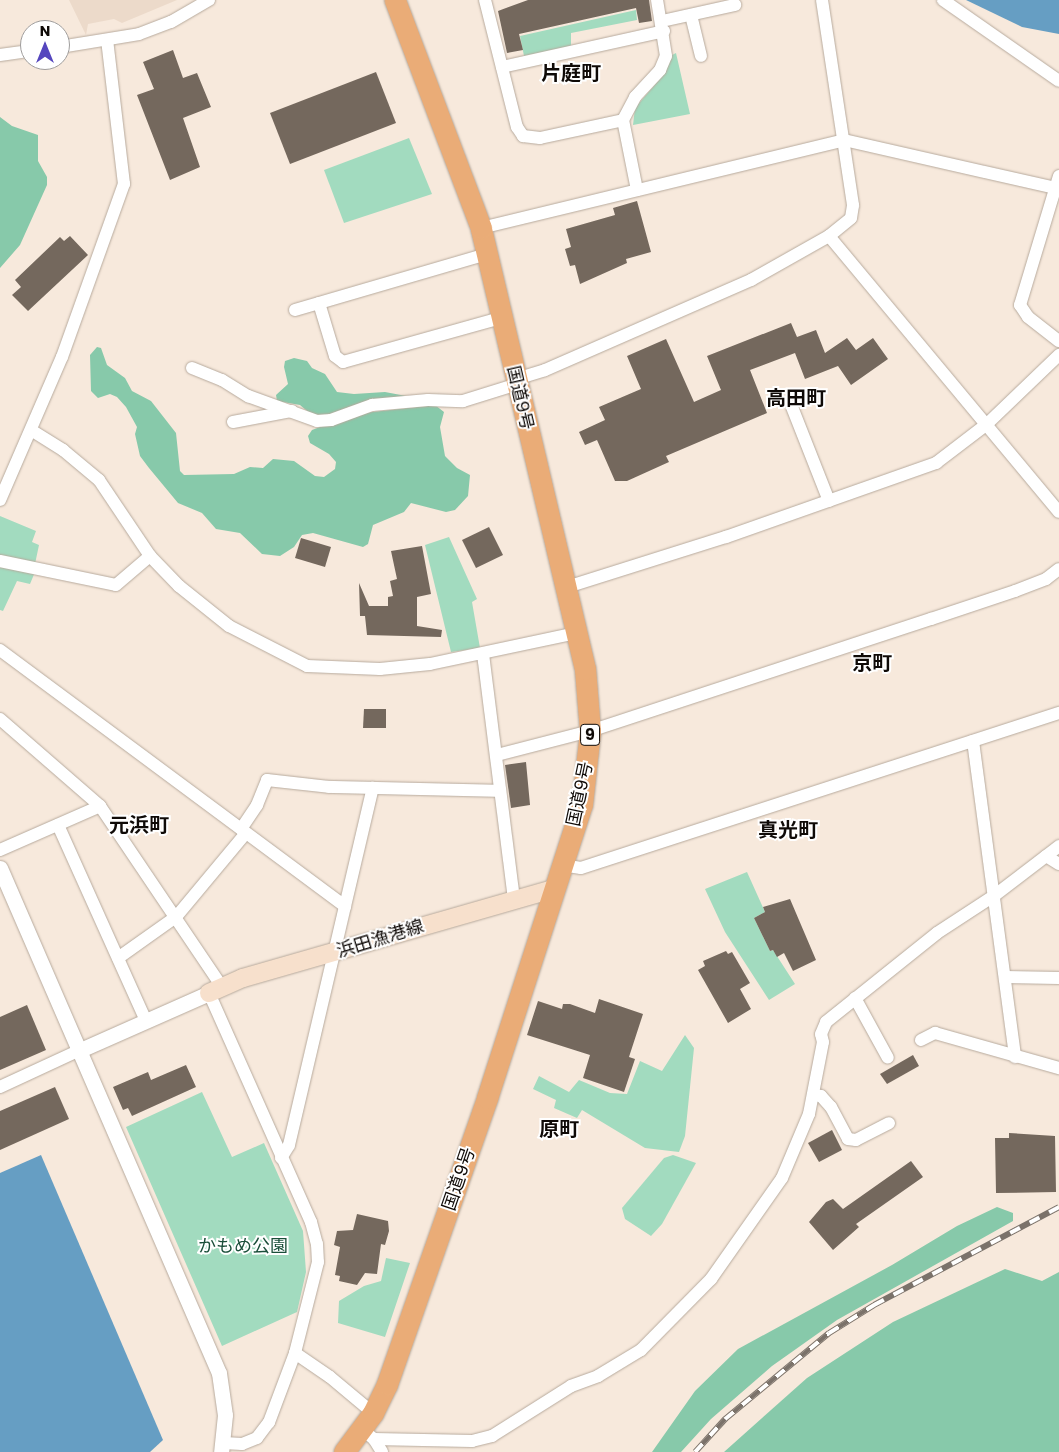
<!DOCTYPE html>
<meta charset="utf-8">
<style>
body{margin:0}
#map{position:relative;width:1059px;height:1452px;overflow:hidden;background:#f7e9dc;font-family:Poppins,"Noto Sans JP",sans-serif}
div>[style]{position:absolute}
[style*='--x']{left:calc(var(--x)*1px);top:calc(var(--y)*1px);width:calc(var(--w)*1px);rotate:calc(var(--a)*1deg)}
.education>*{inset:0;background:#ecdaca}
.green>*{inset:0;background:#a2dbbf}
.forest>*{inset:0;background:#87c9aa}
.water>*{inset:0;background:#669ec3}
.building>*{inset:0;background:#74685d}
.roads{filter:drop-shadow(0 0 1px #b7aa9d) drop-shadow(0 0 1px #b7aa9d)}
.minor>*{height:12px;margin:-6px;padding:0 6px;transform-origin:6px;border-radius:6px;background:#fff}
.tertiary>*{height:15px;margin:-7.5px;padding:0 7.5px;transform-origin:7.5px;border-radius:7.5px;background:#fff}
.secondary>*{height:18px;margin:-9px;padding:0 9px;transform-origin:9px;border-radius:9px;background:#f7e0cc}
.trunk>*{height:21px;margin:-10.5px;padding:0 10.5px;transform-origin:10.5px;border-radius:10.5px;background:#eaac77}
.rail>*{height:5.5px;margin-top:-2.75px;transform-origin:0;background:repeating-linear-gradient(90deg,#fff 0 11px,#7b726a 0 22px);box-sizing:border-box;border-block:1px solid #7b726a}
span{translate:-50% -50%;white-space:nowrap;text-align:center;line-height:1.15;-webkit-text-stroke:4px #fff;paint-order:stroke}
.shield-label span{padding:1px 4px;background:#fff;border:1px solid;border-radius:4px;-webkit-text-stroke-width:0}
.shield-label{font-size:16px;color:#0f0a07;font-weight:700}
.street-label{font-size:18px;color:#0f0a07}
.park-label{font-size:18px;color:#1a4e39}
.quarter-label{font-size:20px;color:#0f0a07;font-weight:700}
.north{position:absolute;left:20px;top:20px;width:50px;height:50px;box-sizing:border-box;background:#fff;border:1px solid #9f9d9c;border-radius:50%;rotate:0deg;font-size:14px;font-weight:700;line-height:20px;text-align:center;color:#0f0a07}
.north::after{content:'';display:block;margin:auto;width:18px;height:22px;background:#5546be;clip-path:polygon(50% 0,100% 100%,50% 72%,0 100%)}
</style>
<div id="map">
<div class="education">
<div style="clip-path:polygon(69px 0,177px 0,122px 23px,114px 19px,88px 24px,86px 35px)"></div>
</div>
<div class="green">
<div style="clip-path:polygon(636px 10px,637px 20px,571px 33px,571px 46px,524px 56px,520px 36px)"></div>
<div style="clip-path:polygon(676px 53px,690px 114px,633px 125px,635px 108px,664px 74px,672px 55px)"></div>
<div style="clip-path:polygon(409px 138px,432px 194px,344px 223px,324px 170px)"></div>
<div style="clip-path:polygon(0 516px,36px 531px,32px 542px,39px 545px,35px 564px,0 557px)"></div>
<div style="clip-path:polygon(449px 537px,477px 599px,472px 602px,480px 648px,451px 652px,425px 545px)"></div>
<div style="clip-path:polygon(0 564px,35px 572px,30px 584px,17px 581px,3px 611px,0 610px)"></div>
<div style="clip-path:polygon(747px 872px,765px 912px,754px 918px,770px 951px,773px 950px,795px 984px,769px 1000px,725px 932px,705px 889px)"></div>
<div style="clip-path:polygon(685px 1035px,694px 1048px,685px 1136px,679px 1152px,645px 1148px,582px 1110px,577px 1118px,554px 1108px,556px 1100px,533px 1089px,539px 1076px,569px 1092px,579px 1080px,610px 1093px,627px 1094px,640px 1061px,662px 1071px)"></div>
<div style="clip-path:polygon(202px 1092px,232px 1157px,264px 1143px,303px 1231px,306px 1272px,297px 1312px,222px 1346px,126px 1127px)"></div>
<div style="clip-path:polygon(673px 1155px,696px 1163px,662px 1224px,651px 1236px,625px 1219px,622px 1208px,664px 1158px)"></div>
<div style="clip-path:polygon(386px 1258px,410px 1263px,385px 1337px,338px 1323px,339px 1301px,364px 1286px,381px 1281px)"></div>
</div>
<div class="forest">
<div style="clip-path:polygon(0 117px,12px 126px,38px 135px,38px 161px,47px 177px,47px 185px,20px 245px,0 268px)"></div>
<div style="clip-path:polygon(97px 347px,101px 348px,107px 365px,125px 378px,132px 391px,151px 401px,176px 433px,180px 471px,184px 475px,234px 474px,250px 467px,263px 468px,273px 459px,294px 461px,315px 476px,324px 477px,335px 469px,336px 462px,329px 454px,310px 443px,308px 436px,312px 430px,354px 414px,435px 405px,444px 412px,440px 427px,445px 456px,457px 468px,470px 475px,468px 496px,455px 510px,446px 512px,411px 503px,404px 512px,373px 525px,368px 544px,363px 547px,313px 533px,302px 535px,294px 547px,280px 556px,262px 554px,240px 533px,216px 529px,202px 513px,178px 503px,149px 468px,140px 456px,135px 434px,137px 427px,126px 407px,117px 397px,110px 394px,98px 398px,91px 391px,90px 355px)"></div>
<div style="clip-path:polygon(294px 358px,307px 361px,312px 368px,325px 374px,337px 392px,354px 394px,385px 392px,406px 396px,339px 414px,313px 416px,300px 405px,277px 401px,276px 395px,288px 384px,284px 367px,285px 361px)"></div>
<div style="clip-path:polygon(997px 1207px,1013px 1213px,1013px 1221px,837px 1320px,772px 1366px,711px 1419px,681px 1452px,652px 1452px,695px 1391px,738px 1349px,892px 1265px,957px 1226px)"></div>
<div style="clip-path:polygon(1005px 1269px,1042px 1281px,1059px 1272px,1059px 1452px,724px 1452px,807px 1378px,893px 1322px)"></div>
</div>
<div class="water">
<div style="clip-path:polygon(966px 0,1059px 0,1059px 34px,1022px 27px)"></div>
<div style="clip-path:polygon(41px 1155px,163px 1440px,150px 1452px,0 1452px,0 1173px)"></div>
</div>
<div class="building">
<div style="clip-path:polygon(528px 0,649px 0,652px 21px,639px 23px,636px 8px,519px 34px,523px 50px,507px 53px,498px 11px)"></div>
<div style="clip-path:polygon(173px 50px,183px 78px,197px 73px,211px 107px,183px 118px,200px 167px,170px 180px,137px 95px,154px 89px,143px 62px)"></div>
<div style="clip-path:polygon(376px 72px,396px 123px,290px 164px,270px 113px)"></div>
<div style="clip-path:polygon(637px 201px,651px 252px,626px 259px,627px 263px,580px 284px,575px 265px,570px 266px,565px 249px,571px 247px,566px 229px,615px 215px,613px 208px)"></div>
<div style="clip-path:polygon(70px 236px,88px 255px,28px 311px,12px 295px,21px 287px,15px 280px,60px 237px,64px 241px)"></div>
<div style="clip-path:polygon(791px 323px,797px 337px,816px 330px,825px 353px,847px 338px,856px 350px,873px 338px,888px 359px,851px 385px,838px 366px,805px 379px,795px 353px,750px 370px,767px 413px,666px 456px,669px 462px,627px 481px,615px 481px,597px 440px,585px 445px,579px 432px,605px 420px,599px 407px,641px 389px,627px 356px,666px 339px,694px 402px,721px 390px,707px 356px)"></div>
<div style="clip-path:polygon(489px 527px,503px 555px,476px 568px,462px 540px)"></div>
<div style="clip-path:polygon(301px 538px,331px 547px,325px 567px,295px 558px)"></div>
<div style="clip-path:polygon(422px 546px,431px 594px,417px 597px,417px 626px,442px 630px,441px 637px,367px 635px,365px 616px,360px 616px,359px 583px,369px 606px,388px 606px,388px 597px,393px 596px,390px 581px,397px 579px,391px 551px)"></div>
<div style="clip-path:polygon(364px 709px,386px 709px,386px 728px,363px 728px)"></div>
<div style="clip-path:polygon(526px 762px,530px 805px,511px 808px,505px 765px)"></div>
<div style="clip-path:polygon(790px 899px,816px 960px,793px 971px,784px 953px,777px 957px,773px 950px,770px 951px,754px 918px,765px 912px,763px 907px)"></div>
<div style="clip-path:polygon(726px 951px,728px 954px,732px 952px,750px 983px,740px 989px,751px 1009px,728px 1023px,698px 970px,705px 966px,703px 961px)"></div>
<div style="clip-path:polygon(599px 999px,643px 1014px,629px 1057px,635px 1059px,624px 1092px,583px 1078px,590px 1055px,527px 1035px,538px 1001px,562px 1009px,563px 1004px,570px 1004px,595px 1013px)"></div>
<div style="clip-path:polygon(27px 1005px,46px 1050px,0 1070px,0 1017px)"></div>
<div style="clip-path:polygon(913px 1055px,919px 1066px,887px 1084px,880px 1074px)"></div>
<div style="clip-path:polygon(186px 1065px,196px 1087px,132px 1116px,128px 1108px,123px 1110px,113px 1087px,148px 1072px,151px 1080px)"></div>
<div style="clip-path:polygon(55px 1087px,69px 1119px,0 1150px,0 1111px)"></div>
<div style="clip-path:polygon(832px 1130px,842px 1150px,819px 1162px,808px 1143px)"></div>
<div style="clip-path:polygon(1009px 1133px,1055px 1136px,1056px 1192px,996px 1193px,995px 1138px,1009px 1138px)"></div>
<div style="clip-path:polygon(911px 1161px,923px 1177px,856px 1224px,859px 1227px,833px 1250px,809px 1222px,826px 1202px,833px 1199px,843px 1209px)"></div>
<div style="clip-path:polygon(357px 1214px,388px 1221px,389px 1231px,385px 1245px,381px 1244px,377px 1274px,365px 1273px,357px 1285px,339px 1281px,340px 1276px,335px 1275px,340px 1247px,334px 1245px,337px 1231px,353px 1230px)"></div>
</div>
<div class="roads">
<div class="minor">
<div style="--x:485;--y:0;--w:131;--a:75.9"></div>
<div style="--x:517;--y:127;--w:11;--a:56"></div>
<div style="--x:523;--y:136;--w:17;--a:7"></div>
<div style="--x:540;--y:138;--w:85;--a:-12.2"></div>
<div style="--x:943;--y:0;--w:141;--a:34.9"></div>
<div style="--x:691;--y:15;--w:42;--a:76.3"></div>
<div style="--x:662;--y:21;--w:75;--a:-12.4"></div>
<div style="--x:60;--y:47;--w:80;--a:-9.3"></div>
<div style="--x:139;--y:34;--w:34;--a:-21"></div>
<div style="--x:171;--y:22;--w:44;--a:-30.1"></div>
<div style="--x:0;--y:55;--w:30;--a:-8"></div>
<div style="--x:502;--y:67;--w:166;--a:-12.5"></div>
<div style="--x:1059;--y:176;--w:135;--a:106.8"></div>
<div style="--x:1020;--y:305;--w:14;--a:56"></div>
<div style="--x:1028;--y:317;--w:39;--a:38"></div>
<div style="--x:637;--y:190;--w:71;--a:-101.3"></div>
<div style="--x:623;--y:120;--w:26;--a:-62"></div>
<div style="--x:635;--y:97;--w:37;--a:-47"></div>
<div style="--x:660;--y:70;--w:15;--a:-67"></div>
<div style="--x:666;--y:56;--w:57;--a:-99.1"></div>
<div style="--x:481;--y:228;--w:374;--a:-13.6"></div>
<div style="--x:844;--y:140;--w:221;--a:12.8"></div>
<div style="--x:829;--y:236;--w:359;--a:50.2"></div>
<div style="--x:319;--y:303;--w:55;--a:73.2"></div>
<div style="--x:335;--y:356;--w:10;--a:37"></div>
<div style="--x:343;--y:362;--w:164;--a:-15.6"></div>
<div style="--x:295;--y:310;--w:199;--a:-16.3"></div>
<div style="--x:192;--y:368;--w:32;--a:22"></div>
<div style="--x:222;--y:380;--w:31;--a:32"></div>
<div style="--x:248;--y:396;--w:73;--a:19.9"></div>
<div style="--x:317;--y:421;--w:14;--a:-4"></div>
<div style="--x:331;--y:420;--w:44;--a:-20.1"></div>
<div style="--x:372;--y:405;--w:56;--a:-5.1"></div>
<div style="--x:428;--y:400;--w:35;--a:2"></div>
<div style="--x:463;--y:401;--w:58;--a:-17.2"></div>
<div style="--x:516;--y:379;--w:30;--a:-17"></div>
<div style="--x:545;--y:370;--w:225;--a:-23.6"></div>
<div style="--x:751;--y:280;--w:90;--a:-29.4"></div>
<div style="--x:829;--y:236;--w:28;--a:-39"></div>
<div style="--x:851;--y:218;--w:13;--a:-81"></div>
<div style="--x:853;--y:205;--w:207;--a:-98.6"></div>
<div style="--x:792;--y:407;--w:101;--a:68.5"></div>
<div style="--x:233;--y:422;--w:60;--a:-10.6"></div>
<div style="--x:31;--y:430;--w:38;--a:32"></div>
<div style="--x:63;--y:450;--w:47;--a:39.8"></div>
<div style="--x:99;--y:480;--w:92;--a:56.1"></div>
<div style="--x:150;--y:556;--w:42;--a:46"></div>
<div style="--x:179;--y:586;--w:64;--a:38.7"></div>
<div style="--x:229;--y:626;--w:88;--a:27.1"></div>
<div style="--x:307;--y:666;--w:73;--a:2.4"></div>
<div style="--x:380;--y:669;--w:50;--a:-5.7"></div>
<div style="--x:430;--y:664;--w:149;--a:-12"></div>
<div style="--x:0;--y:500;--w:156;--a:-66.6"></div>
<div style="--x:62;--y:357;--w:184;--a:-70.3"></div>
<div style="--x:124;--y:184;--w:145;--a:-96.7"></div>
<div style="--x:0;--y:561;--w:118;--a:11.7"></div>
<div style="--x:116;--y:585;--w:45;--a:-40.5"></div>
<div style="--x:564;--y:588;--w:170;--a:-17.5"></div>
<div style="--x:726;--y:537;--w:223;--a:-19.4"></div>
<div style="--x:936;--y:463;--w:64;--a:-37.4"></div>
<div style="--x:987;--y:424;--w:100;--a:-43.8"></div>
<div style="--x:0;--y:650;--w:430;--a:36.6"></div>
<div style="--x:483;--y:654;--w:247;--a:82.8"></div>
<div style="--x:0;--y:719;--w:133;--a:41"></div>
<div style="--x:100;--y:806;--w:218;--a:56"></div>
<div style="--x:973;--y:741;--w:319;--a:82.4"></div>
<div style="--x:497;--y:755;--w:96;--a:-14.5"></div>
<div style="--x:590;--y:731;--w:359;--a:-18.2"></div>
<div style="--x:931;--y:619;--w:89;--a:-18.4"></div>
<div style="--x:1015;--y:591;--w:33;--a:-21"></div>
<div style="--x:1046;--y:579;--w:16;--a:-38"></div>
<div style="--x:58;--y:825;--w:215;--a:65.8"></div>
<div style="--x:241;--y:829;--w:29;--a:-56"></div>
<div style="--x:257;--y:805;--w:27;--a:-68"></div>
<div style="--x:267;--y:780;--w:62;--a:6.4"></div>
<div style="--x:329;--y:787;--w:171;--a:1.3"></div>
<div style="--x:0;--y:850;--w:109;--a:-23.7"></div>
<div style="--x:1046;--y:856;--w:15;--a:32"></div>
<div style="--x:562;--y:865;--w:19;--a:9"></div>
<div style="--x:581;--y:868;--w:503;--a:-17.97"></div>
<div style="--x:118;--y:958;--w:71;--a:-35.3"></div>
<div style="--x:176;--y:917;--w:109;--a:-50.2"></div>
<div style="--x:1005;--y:977;--w:54;--a:1.1"></div>
<div style="--x:209;--y:993;--w:251;--a:66"></div>
<div style="--x:311;--y:1222;--w:23;--a:75"></div>
<div style="--x:317;--y:1244;--w:18;--a:87"></div>
<div style="--x:318;--y:1262;--w:94;--a:104.2"></div>
<div style="--x:295;--y:1353;--w:74;--a:110.6"></div>
<div style="--x:269;--y:1422;--w:20;--a:127"></div>
<div style="--x:257;--y:1438;--w:16;--a:158"></div>
<div style="--x:242;--y:1444;--w:18;--a:-177"></div>
<div style="--x:855;--y:998;--w:68;--a:61.2"></div>
<div style="--x:921;--y:1040;--w:16;--a:-27"></div>
<div style="--x:935;--y:1033;--w:129;--a:15.8"></div>
<div style="--x:0;--y:1087;--w:86;--a:-24.8"></div>
<div style="--x:813;--y:1095;--w:8;--a:7"></div>
<div style="--x:821;--y:1096;--w:15;--a:48"></div>
<div style="--x:831;--y:1107;--w:36;--a:62"></div>
<div style="--x:848;--y:1139;--w:8;--a:7"></div>
<div style="--x:856;--y:1140;--w:37;--a:-27"></div>
<div style="--x:281;--y:1158;--w:15;--a:-58"></div>
<div style="--x:289;--y:1145;--w:367;--a:-76.8"></div>
<div style="--x:295;--y:1353;--w:42;--a:34.4"></div>
<div style="--x:330;--y:1377;--w:56;--a:39.9"></div>
<div style="--x:362;--y:1429;--w:16;--a:40"></div>
<div style="--x:374;--y:1439;--w:98;--a:1.2"></div>
<div style="--x:472;--y:1441;--w:21;--a:-14"></div>
<div style="--x:492;--y:1436;--w:93;--a:-32.3"></div>
<div style="--x:571;--y:1386;--w:29;--a:-20"></div>
<div style="--x:598;--y:1376;--w:50;--a:-31.2"></div>
<div style="--x:641;--y:1350;--w:100;--a:-45.4"></div>
<div style="--x:711;--y:1279;--w:123;--a:-54.9"></div>
<div style="--x:782;--y:1178;--w:69;--a:-67.1"></div>
<div style="--x:809;--y:1114;--w:73;--a:-79"></div>
<div style="--x:823;--y:1042;--w:8;--a:-104"></div>
<div style="--x:821;--y:1034;--w:13;--a:-67"></div>
<div style="--x:826;--y:1022;--w:142;--a:-38.7"></div>
<div style="--x:937;--y:933;--w:69;--a:-33.2"></div>
<div style="--x:995;--y:895;--w:81;--a:-37.4"></div>
<div style="--x:374;--y:1439;--w:15;--a:58"></div>
</div>
<div class="tertiary">
<div style="--x:0;--y:868;--w:550;--a:66.56"></div>
<div style="--x:219;--y:1373;--w:42;--a:81.9"></div>
<div style="--x:225;--y:1415;--w:37;--a:96"></div>
<div style="--x:78;--y:1051;--w:143;--a:-23.9"></div>
</div>
<div class="secondary">
<div style="--x:209;--y:993;--w:37;--a:-24"></div>
<div style="--x:243;--y:978;--w:323;--a:-16"></div>
</div>
<div class="trunk">
<div style="--x:344;--y:1452;--w:49;--a:-53.4"></div>
<div style="--x:373;--y:1413;--w:32;--a:-64"></div>
<div style="--x:387;--y:1384;--w:303;--a:-70.7"></div>
<div style="--x:487;--y:1098;--w:309;--a:-72.1"></div>
<div style="--x:582;--y:804;--w:73;--a:-83.7"></div>
<div style="--x:590;--y:731;--w:62;--a:-94.6"></div>
<div style="--x:585;--y:669;--w:453;--a:-103.3"></div>
<div style="--x:481;--y:228;--w:244;--a:-110.7"></div>
</div>
</div>
<div class="rail">
<div style="--x:695;--y:1452;--w:45;--a:-47.7"></div>
<div style="--x:725;--y:1419;--w:135;--a:-39.6"></div>
<div style="--x:829;--y:1333;--w:53;--a:-31.9"></div>
<div style="--x:874;--y:1305;--w:209;--a:-27.9"></div>
</div>
<div class="shield-label">
<span style="left:590px;top:735px">9</span>
</div>
<div class="street-label">
<span style="left:520px;top:398px;rotate:77deg">国道9号</span>
<span style="left:580px;top:794px;rotate:-78deg">国道9号</span>
<span style="left:380px;top:939px;rotate:-17deg">浜田漁港線</span>
<span style="left:459px;top:1179px;rotate:-71deg">国道9号</span>
</div>
<div class="park-label">
<span style="left:243px;top:1246px">かもめ公園</span>
</div>
<div class="quarter-label">
<span style="left:571px;top:73px">片庭町</span>
<span style="left:796px;top:398px">高田町</span>
<span style="left:872px;top:663px">京町</span>
<span style="left:139px;top:825px">元浜町</span>
<span style="left:788px;top:830px">真光町</span>
<span style="left:559px;top:1129px">原町</span>
</div>
<div class="north">N</div>
</div>
